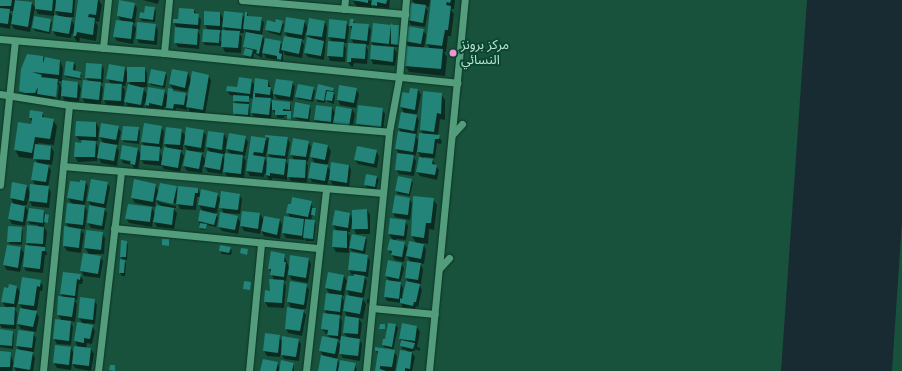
<!DOCTYPE html>
<meta charset="utf-8">
<style>
body{margin:0}
#map{position:relative;width:902px;height:371px;overflow:hidden;background:#18523c;font-family:Karla,"Noto Sans Arabic",sans-serif}
div>[style]{position:absolute}
[style*='--x']{left:calc(var(--x)*1px);top:calc(var(--y)*1px);width:calc(var(--w)*1px);rotate:calc(var(--a)*1deg)}
.water>*{inset:0;background:#192b32}
.shadow>*{inset:0;background:#0007}
.building>*{inset:0;background:#238479}
.roads{filter:drop-shadow(0 0 1px #0c3525) drop-shadow(0 0 1px #0c3525)}
.minor>*{height:7px;margin:-3.5px;padding:0 3.5px;transform-origin:3.5px;border-radius:3.5px;background:#539c7c}
.dots>*{width:11px;height:11px;translate:-50% -50%;box-sizing:border-box;border:2px solid #094731;border-radius:50%}
span{translate:-50% -50%;white-space:nowrap;text-align:center;line-height:1.15;-webkit-text-stroke:4px #094731;paint-order:stroke}
.poi-label{font-size:13px;color:#c1e5d3}
.left{translate:0 -50%;text-align:left}
</style>
<div id="map">
<div class="water">
<div style="clip-path:polygon(807px 0,902px 0,902px 221px,892px 371px,781px 371px)"></div>
</div>
<div class="shadow">
<div style="clip-path:polygon(evenodd,0 0,17px 0,32px 3px,36px 9px,36px 0,75px 0,74px 17px,67px 17px,66px 18px,71px 19px,75px 26px,79px 0,99px 0,102px 5px,99px 22px,95px 21px,98px 26px,96px 41px,80px 38px,79px 43px,77px 42px,72px 33px,71px 38px,56px 36px,53px 31px,59px 17px,54px 9px,54px 16px,38px 14px,35px 8px,30px 32px,14px 29px,11px 23px,10px 29px,0 27px,0 0,9px 11px,14px 11px,13px 17px,9px 11px)"></div>
<div style="clip-path:polygon(143px 0,159px 0,158px 4px)"></div>
<div style="clip-path:polygon(390px 0,389px 9px,380px 7px,379px 11px,375px 10px,372px 5px,371px 9px,357px 7px,353px 1px)"></div>
<div style="clip-path:polygon(412px 0,430px 0,429px 7px,425px 6px,428px 11px,425px 27px,411px 25px,408px 20px,415px 4px)"></div>
<div style="clip-path:polygon(432px 0,455px 0,454px 9px,451px 9px,454px 14px,451px 36px,448px 36px,446px 52px,444px 52px,447px 57px,445px 76px,409px 72px,405px 65px,409px 47px,406px 41px,423px 30px,426px 35px,424px 48px,430px 49px,427px 44px)"></div>
<div style="clip-path:polygon(134px 4px,137px 8px,135px 23px,132px 23px,136px 28px,133px 44px,117px 41px,114px 36px,121px 21px,118px 16px)"></div>
<div style="clip-path:polygon(154px 8px,156px 11px,155px 22px,142px 21px,140px 18px)"></div>
<div style="clip-path:polygon(194px 10px,201px 20px,200px 30px,197px 29px,200px 35px,199px 49px,178px 47px,175px 42px,177px 28px,174px 23px)"></div>
<div style="clip-path:polygon(evenodd,220px 13px,224px 20px,242px 14px,245px 18px,247px 13px,249px 17px,261px 18px,264px 23px,262px 36px,265px 41px,280px 42px,283px 46px,288px 38px,285px 32px,304px 21px,308px 28px,325px 22px,327px 27px,324px 60px,308px 57px,305px 53px,310px 39px,306px 32px,304px 40px,301px 39px,304px 45px,302px 58px,285px 55px,283px 51px,283px 64px,279px 60px,266px 58px,263px 52px,262px 58px,254px 53px,253px 60px,246px 58px,244px 55px,247px 34px,244px 29px,244px 33px,239px 33px,242px 37px,241px 53px,225px 52px,222px 46px,205px 45px,203px 42px,208px 30px,205px 25px,220px 13px,222px 25px,226px 31px,222px 41px,220px 41px,221px 34px,219px 30px,222px 30px,222px 25px)"></div>
<div style="clip-path:polygon(50px 20px,52px 23px,50px 34px,35px 31px,33px 28px)"></div>
<div style="clip-path:polygon(353px 20px,355px 24px,368px 25px,371px 30px,369px 45px,365px 45px,368px 50px,367px 64px,354px 63px,353px 67px,351px 66px,348px 62px,354px 44px,351px 39px,352px 30px,350px 26px)"></div>
<div style="clip-path:polygon(268px 21px,282px 22px,284px 25px,281px 36px,268px 32px,266px 29px)"></div>
<div style="clip-path:polygon(346px 22px,349px 27px,347px 43px,343px 43px,346px 48px,345px 62px,330px 61px,328px 56px,332px 42px,329px 37px)"></div>
<div style="clip-path:polygon(155px 25px,158px 30px,157px 45px,139px 43px,137px 39px)"></div>
<div style="clip-path:polygon(390px 26px,392px 30px,398px 26px,400px 29px,400px 47px,393px 47px,397px 53px,395px 66px,373px 64px,371px 59px,372px 46px,374px 46px,371px 42px)"></div>
<div style="clip-path:polygon(evenodd,43px 57px,45px 61px,60px 61px,63px 68px,62px 81px,58px 81px,62px 88px,78px 83px,81px 88px,79px 102px,65px 101px,61px 94px,60px 103px,24px 97px,20px 90px,22px 69px,43px 57px,57px 85px,59px 85px,57px 102px,55px 101px,57px 85px)"></div>
<div style="clip-path:polygon(74px 63px,76px 66px,75px 72px,80px 73px,82px 77px,65px 74px,65px 76px,65px 74px)"></div>
<div style="clip-path:polygon(102px 65px,104px 70px,103px 83px,100px 83px,103px 88px,101px 105px,85px 103px,82px 98px,84px 81px,89px 82px,86px 77px)"></div>
<div style="clip-path:polygon(125px 68px,128px 74px,144px 68px,147px 73px,147px 87px,142px 87px,148px 96px,165px 91px,168px 97px,174px 92px,185px 94px,189px 99px,191px 85px,189px 85px,187px 92px,173px 89px,170px 84px,173px 70px,188px 73px,191px 80px,209px 76px,211px 81px,205px 114px,190px 112px,187px 106px,187px 110px,176px 108px,175px 113px,169px 113px,165px 106px,164px 110px,152px 108px,151px 111px,148px 110px,144px 103px,143px 109px,128px 106px,125px 101px,130px 86px,128px 77px,125px 86px,122px 86px,125px 90px,124px 106px,107px 105px,104px 100px,111px 84px,108px 79px)"></div>
<div style="clip-path:polygon(165px 73px,167px 76px,165px 88px,151px 85px,149px 82px)"></div>
<div style="clip-path:polygon(66px 76px,82px 79px,81px 80px,66px 77px)"></div>
<div style="clip-path:polygon(251px 80px,255px 86px,268px 81px,273px 93px,273px 99px,270px 99px,273px 105px,289px 102px,291px 106px,291px 121px,288px 121px,288px 116px,284px 116px,284px 118px,278px 118px,272px 109px,271px 120px,254px 117px,252px 113px,253px 99px,249px 98px,250px 117px,236px 116px,234px 113px,236px 104px,234px 96px,230px 95px,227px 91px,238px 88px)"></div>
<div style="clip-path:polygon(292px 82px,295px 87px,293px 101px,277px 99px,274px 94px)"></div>
<div style="clip-path:polygon(319px 86px,333px 88px,335px 96px,334px 104px,328px 102px,326px 99px,325px 103px,318px 102px,316px 99px)"></div>
<div style="clip-path:polygon(313px 88px,315px 91px,313px 102px,298px 99px,296px 96px)"></div>
<div style="clip-path:polygon(356px 89px,359px 94px,356px 108px,340px 105px,338px 100px)"></div>
<div style="clip-path:polygon(418px 90px,421px 95px,417px 114px,404px 113px,401px 107px,410px 94px)"></div>
<div style="clip-path:polygon(441px 94px,445px 100px,445px 120px,440px 119px,438px 136px,442px 141px,441px 144px,437px 143px,435px 158px,424px 157px,424px 159px,433px 160px,436px 166px,439px 170px,437px 180px,420px 176px,417px 172px,421px 158px,417px 150px,415px 157px,413px 156px,416px 161px,414px 176px,399px 174px,396px 169px,399px 154px,396px 149px,401px 133px,399px 128px,417px 116px,419px 121px,416px 137px,419px 141px,423px 134px,421px 130px)"></div>
<div style="clip-path:polygon(309px 106px,311px 109px,309px 122px,296px 119px,294px 116px)"></div>
<div style="clip-path:polygon(332px 108px,336px 114px,352px 109px,355px 114px,352px 131px,337px 128px,333px 122px,333px 126px,318px 124px,315px 120px)"></div>
<div style="clip-path:polygon(382px 109px,385px 114px,383px 132px,360px 129px,357px 124px)"></div>
<div style="clip-path:polygon(42px 113px,45px 119px,53px 120px,57px 126px,54px 145px,38px 143px,38px 145px,51px 147px,54px 152px,52px 165px,48px 164px,51px 171px,48px 187px,51px 192px,49px 208px,32px 206px,28px 198px,27px 205px,24px 205px,28px 211px,25px 226px,12px 224px,9px 219px,14px 205px,11px 198px,13px 183px,27px 186px,30px 192px,36px 186px,32px 179px,38px 164px,35px 159px,19px 157px,15px 150px,19px 123px,32px 125px,30px 118px)"></div>
<div style="clip-path:polygon(96px 123px,99px 128px,98px 141px,95px 141px,98px 147px,98px 153px,104px 144px,100px 137px,118px 127px,121px 132px,118px 145px,115px 144px,119px 151px,117px 166px,101px 163px,98px 156px,97px 161px,78px 162px,75px 157px,76px 143px,82px 144px,83px 140px,79px 140px,76px 135px)"></div>
<div style="clip-path:polygon(evenodd,161px 127px,164px 132px,162px 149px,159px 148px,162px 158px,168px 149px,165px 144px,181px 130px,186px 137px,203px 131px,206px 135px,204px 152px,188px 151px,183px 143px,183px 150px,180px 150px,184px 156px,180px 172px,164px 169px,162px 166px,144px 164px,140px 158px,138px 169px,134px 168px,132px 165px,123px 163px,121px 158px,123px 146px,138px 149px,141px 155px,145px 147px,142px 142px,161px 127px,123px 158px,136px 161px,135px 163px,123px 160px,123px 158px)"></div>
<div style="clip-path:polygon(138px 128px,140px 131px,139px 144px,124px 142px,122px 139px)"></div>
<div style="clip-path:polygon(evenodd,209px 132px,224px 134px,227px 139px,225px 154px,231px 155px,227px 149px,245px 137px,248px 142px,245px 156px,243px 156px,246px 161px,244px 178px,227px 176px,223px 169px,222px 174px,208px 172px,203px 165px,202px 173px,187px 171px,184px 166px,202px 154px,206px 162px,210px 153px,207px 147px,209px 132px,221px 154px,226px 154px,225px 161px,223px 156px,221px 154px)"></div>
<div style="clip-path:polygon(evenodd,251px 137px,268px 140px,266px 137px,287px 138px,290px 143px,287px 160px,285px 160px,289px 166px,294px 160px,291px 154px,308px 142px,311px 147px,308px 162px,306px 161px,308px 166px,307px 183px,291px 181px,287px 175px,287px 180px,272px 178px,272px 180px,269px 180px,265px 172px,264px 177px,250px 176px,247px 171px,251px 137px,267px 151px,271px 159px,268px 164px,264px 157px,265px 158px,267px 151px)"></div>
<div style="clip-path:polygon(328px 146px,331px 151px,328px 164px,326px 164px,331px 172px,349px 165px,351px 170px,349px 187px,333px 185px,329px 178px,327px 185px,312px 182px,309px 177px,315px 164px,311px 156px)"></div>
<div style="clip-path:polygon(376px 151px,379px 156px,377px 168px,358px 164px,355px 160px)"></div>
<div style="clip-path:polygon(377px 177px,379px 180px,376px 190px,367px 188px,365px 184px)"></div>
<div style="clip-path:polygon(411px 180px,413px 183px,410px 196px,398px 194px,396px 191px)"></div>
<div style="clip-path:polygon(71px 182px,86px 182px,88px 187px,85px 205px,84px 205px,87px 211px,85px 229px,80px 229px,84px 234px,81px 253px,67px 251px,64px 246px,69px 228px,66px 223px,72px 204px,68px 198px)"></div>
<div style="clip-path:polygon(107px 183px,110px 187px,106px 208px,104px 208px,107px 213px,104px 230px,91px 228px,88px 223px,92px 207px,88px 201px)"></div>
<div style="clip-path:polygon(evenodd,155px 185px,159px 192px,176px 187px,178px 191px,198px 189px,201px 195px,217px 194px,221px 200px,239px 195px,242px 199px,240px 214px,226px 213px,226px 214px,237px 217px,241px 223px,260px 214px,264px 221px,280px 220px,282px 225px,280px 239px,264px 236px,261px 230px,260px 234px,244px 231px,240px 224px,238px 234px,222px 231px,219px 227px,224px 214px,219px 202px,217px 213px,215px 212px,218px 218px,216px 227px,207px 225px,206px 230px,200px 229px,199px 221px,203px 212px,199px 205px,201px 197px,197px 197px,196px 210px,180px 209px,178px 204px,159px 200px,159px 202px,176px 206px,176px 208px,173px 208px,177px 213px,174px 229px,157px 227px,153px 220px,152px 227px,129px 223px,126px 218px,152px 208px,155px 214px,156px 207px,135px 203px,132px 198px,155px 185px,156px 199px,158px 203px,161px 206px,155px 205px,156px 199px)"></div>
<div style="clip-path:polygon(409px 198px,413px 205px,433px 199px,437px 205px,434px 230px,429px 229px,428px 244px,423px 243px,426px 250px,424px 264px,420px 263px,423px 269px,421px 284px,419px 284px,422px 290px,418px 307px,416px 306px,415px 310px,403px 308px,401px 303px,387px 301px,385px 297px,390px 282px,386px 276px,402px 264px,404px 269px,400px 283px,403px 288px,402px 297px,404px 297px,409px 283px,406px 278px,411px 263px,407px 256px,416px 243px,412px 236px,415px 208px,412px 203px,410px 220px,395px 217px,393px 212px)"></div>
<div style="clip-path:polygon(311px 202px,313px 209px,316px 210px,315px 216px,312px 216px,311px 220px,314px 221px,316px 224px,314px 241px,306px 241px,304px 238px,304px 240px,286px 238px,283px 233px,291px 218px,287px 212px)"></div>
<div style="clip-path:polygon(30px 209px,44px 211px,45px 215px,49px 217px,48px 223px,45px 221px,44px 227px,47px 232px,45px 250px,47px 253px,47px 255px,45px 255px,43px 273px,26px 271px,24px 267px,28px 246px,27px 243px,38px 227px,38px 225px,30px 224px,28px 221px)"></div>
<div style="clip-path:polygon(367px 210px,370px 215px,370px 234px,356px 234px,352px 222px,350px 232px,347px 232px,350px 236px,349px 244px,366px 237px,367px 240px,365px 254px,352px 251px,349px 247px,349px 253px,336px 252px,333px 247px,334px 231px,337px 231px,333px 225px,350px 214px,353px 220px)"></div>
<div style="clip-path:polygon(391px 219px,405px 221px,408px 226px,406px 240px,396px 239px,395px 241px,404px 243px,408px 249px,407px 249px,404px 262px,395px 260px,388px 249px,393px 240px,389px 234px)"></div>
<div style="clip-path:polygon(21px 228px,23px 231px,22px 245px,10px 244px,8px 241px)"></div>
<div style="clip-path:polygon(102px 233px,105px 238px,104px 254px,89px 254px,85px 248px)"></div>
<div style="clip-path:polygon(126px 242px,128px 245px,127px 260px,124px 259px,126px 264px,125px 276px,122px 276px,120px 273px,123px 261px,121px 256px)"></div>
<div style="clip-path:polygon(21px 248px,24px 253px,20px 272px,7px 270px,4px 265px)"></div>
<div style="clip-path:polygon(230px 248px,232px 251px,231px 255px,222px 254px,220px 251px)"></div>
<div style="clip-path:polygon(284px 255px,290px 270px,309px 259px,311px 264px,308px 283px,292px 280px,289px 275px,290px 270px,288px 270px,286px 281px,283px 281px,286px 286px,284px 308px,268px 307px,265px 302px,272px 292px,274px 280px,269px 268px)"></div>
<div style="clip-path:polygon(evenodd,367px 256px,370px 261px,368px 277px,364px 276px,367px 281px,364px 297px,362px 297px,366px 304px,363px 319px,358px 318px,362px 323px,360px 339px,359px 339px,362px 344px,360px 361px,343px 358px,339px 352px,337px 359px,340px 365px,355px 363px,357px 371px,319px 371px,324px 357px,320px 351px,331px 339px,322px 329px,327px 315px,325px 310px,330px 295px,326px 288px,344px 276px,348px 283px,346px 283px,344px 296px,341px 295px,344px 301px,343px 307px,345px 307px,350px 297px,347px 290px,355px 275px,351px 274px,349px 269px,367px 256px,343px 309px,348px 318px,344px 333px,348px 338px,341px 337px,342px 321px,340px 316px,342px 316px,343px 309px,367px 256px,337px 340px,341px 340px,341px 346px,337px 340px)"></div>
<div style="clip-path:polygon(100px 257px,103px 261px,100px 278px,84px 276px,81px 271px)"></div>
<div style="clip-path:polygon(80px 275px,83px 280px,82px 284px,79px 284px,77px 300px,75px 300px,77px 304px,75px 322px,70px 321px,73px 327px,71px 345px,57px 344px,54px 339px,62px 321px,58px 315px,63px 298px,61px 294px)"></div>
<div style="clip-path:polygon(40px 281px,43px 286px,42px 291px,40px 291px,37px 310px,35px 310px,39px 317px,36px 332px,21px 329px,18px 324px,22px 309px,18px 301px,16px 308px,14px 308px,17px 313px,16px 329px,2px 328px,0 325px,0 308px,6px 308px,2px 301px,9px 289px,17px 287px,21px 294px)"></div>
<div style="clip-path:polygon(306px 285px,309px 290px,306px 309px,302px 309px,306px 315px,302px 336px,288px 333px,286px 328px,291px 308px,288px 302px)"></div>
<div style="clip-path:polygon(367px 299px,370px 299px,370px 304px,367px 303px)"></div>
<div style="clip-path:polygon(94px 300px,97px 305px,95px 324px,86px 323px,86px 325px,92px 326px,95px 331px,92px 344px,87px 343px,86px 349px,91px 349px,94px 354px,91px 371px,75px 368px,72px 363px,71px 370px,57px 368px,54px 363px,71px 348px,74px 354px,78px 348px,75px 341px,83px 324px,79px 318px)"></div>
<div style="clip-path:polygon(389px 324px,396px 325px,398px 328px,393px 351px,397px 356px,395px 371px,376px 371px,378px 355px,376px 351px,393px 351px,393px 349px,384px 347px,383px 344px,386px 340px)"></div>
<div style="clip-path:polygon(417px 327px,420px 332px,417px 347px,420px 348px,420px 351px,415px 349px,415px 351px,411px 351px,415px 357px,412px 371px,397px 371px,407px 350px,402px 349px,400px 338px)"></div>
<div style="clip-path:polygon(0 330px,12px 332px,14px 335px,13px 349px,0 347px)"></div>
<div style="clip-path:polygon(33px 333px,36px 338px,34px 352px,32px 352px,35px 358px,33px 371px,16px 371px,13px 365px,12px 371px,0 371px,0 352px,10px 353px,14px 364px,20px 351px,17px 346px)"></div>
<div style="clip-path:polygon(279px 336px,282px 342px,298px 339px,301px 344px,299px 361px,284px 359px,281px 353px,280px 357px,267px 356px,264px 351px)"></div>
<div style="clip-path:polygon(277px 363px,280px 369px,294px 364px,294px 371px,261px 371px)"></div>
</div>
<div class="building">
<div style="clip-path:polygon(0 0,12px 0,11px 6px,0 6px)"></div>
<div style="clip-path:polygon(15px 0,32px 2px,28px 27px,11px 24px)"></div>
<div style="clip-path:polygon(35px 0,53px 0,52px 11px,35px 9px)"></div>
<div style="clip-path:polygon(56px 0,73px 0,72px 13px,55px 11px)"></div>
<div style="clip-path:polygon(78px 0,98px 0,96px 15px,89px 14px,88px 17px,95px 18px,93px 35px,77px 32px,76px 36px,73px 36px)"></div>
<div style="clip-path:polygon(119px 0,135px 3px,132px 19px,117px 16px)"></div>
<div style="clip-path:polygon(353px 0,368px 0,368px 3px)"></div>
<div style="clip-path:polygon(372px 0,387px 0,386px 4px,377px 2px,377px 6px,371px 5px)"></div>
<div style="clip-path:polygon(431px 0,451px 0,450px 3px,447px 2px,446px 5px,451px 6px,448px 30px,445px 30px,442px 46px,426px 44px)"></div>
<div style="clip-path:polygon(411px 3px,426px 5px,423px 23px,407px 20px)"></div>
<div style="clip-path:polygon(145px 6px,155px 7px,153px 20px,139px 18px,140px 12px,144px 13px)"></div>
<div style="clip-path:polygon(0 8px,10px 9px,8px 24px,0 23px)"></div>
<div style="clip-path:polygon(179px 8px,194px 9px,194px 13px,199px 14px,198px 25px,173px 23px,173px 19px,178px 19px)"></div>
<div style="clip-path:polygon(204px 11px,220px 12px,220px 26px,204px 25px)"></div>
<div style="clip-path:polygon(224px 11px,243px 13px,241px 29px,222px 27px)"></div>
<div style="clip-path:polygon(245px 12px,247px 12px,247px 16px,262px 17px,260px 31px,243px 29px)"></div>
<div style="clip-path:polygon(54px 15px,72px 18px,69px 34px,52px 31px)"></div>
<div style="clip-path:polygon(34px 16px,51px 19px,49px 32px,32px 28px)"></div>
<div style="clip-path:polygon(286px 17px,305px 20px,302px 35px,284px 32px)"></div>
<div style="clip-path:polygon(309px 18px,325px 21px,322px 37px,306px 35px)"></div>
<div style="clip-path:polygon(276px 19px,283px 21px,280px 33px,265px 30px,267px 20px,275px 22px)"></div>
<div style="clip-path:polygon(329px 19px,347px 21px,345px 39px,328px 37px)"></div>
<div style="clip-path:polygon(350px 19px,354px 19px,353px 23px,369px 24px,367px 41px,350px 39px,352px 26px,349px 26px)"></div>
<div style="clip-path:polygon(116px 20px,133px 22px,131px 39px,113px 37px)"></div>
<div style="clip-path:polygon(137px 22px,156px 24px,154px 41px,136px 39px)"></div>
<div style="clip-path:polygon(373px 23px,391px 25px,389px 44px,371px 42px)"></div>
<div style="clip-path:polygon(391px 23px,393px 25px,399px 25px,399px 45px,391px 44px)"></div>
<div style="clip-path:polygon(407px 26px,424px 29px,421px 44px,404px 41px)"></div>
<div style="clip-path:polygon(175px 27px,198px 29px,197px 45px,174px 43px)"></div>
<div style="clip-path:polygon(203px 29px,220px 30px,219px 43px,202px 42px)"></div>
<div style="clip-path:polygon(222px 30px,240px 31px,238px 48px,221px 47px)"></div>
<div style="clip-path:polygon(246px 32px,263px 35px,259px 54px,256px 53px,257px 50px,243px 47px)"></div>
<div style="clip-path:polygon(284px 36px,302px 39px,299px 54px,281px 50px)"></div>
<div style="clip-path:polygon(307px 37px,324px 41px,321px 56px,304px 53px)"></div>
<div style="clip-path:polygon(265px 38px,281px 41px,279px 53px,282px 54px,281px 60px,277px 59px,277px 56px,262px 53px)"></div>
<div style="clip-path:polygon(328px 41px,344px 42px,343px 57px,327px 56px)"></div>
<div style="clip-path:polygon(348px 43px,366px 44px,365px 59px,351px 58px,351px 62px,347px 62px)"></div>
<div style="clip-path:polygon(371px 45px,394px 47px,393px 62px,370px 59px)"></div>
<div style="clip-path:polygon(406px 46px,443px 49px,441px 69px,404px 66px)"></div>
<div style="clip-path:polygon(245px 48px,253px 50px,251px 57px,243px 55px)"></div>
<div style="clip-path:polygon(27px 54px,43px 56px,43px 63px,45px 57px,60px 60px,59px 75px,32px 72px,42px 75px,41px 77px,58px 79px,56px 97px,37px 94px,38px 87px,35px 93px,24px 93px,19px 91px,21px 69px)"></div>
<div style="clip-path:polygon(66px 61px,74px 62px,73px 70px,81px 72px,80px 78px,64px 75px)"></div>
<div style="clip-path:polygon(86px 63px,102px 64px,101px 79px,85px 78px)"></div>
<div style="clip-path:polygon(109px 64px,125px 67px,123px 82px,106px 79px)"></div>
<div style="clip-path:polygon(127px 67px,145px 67px,145px 82px,127px 82px)"></div>
<div style="clip-path:polygon(151px 69px,166px 72px,163px 86px,148px 83px)"></div>
<div style="clip-path:polygon(172px 69px,188px 72px,185px 88px,169px 84px)"></div>
<div style="clip-path:polygon(192px 71px,209px 75px,203px 110px,186px 107px)"></div>
<div style="clip-path:polygon(239px 77px,252px 79px,250px 94px,226px 91px,227px 86px,237px 87px)"></div>
<div style="clip-path:polygon(255px 78px,268px 80px,268px 87px,271px 87px,270px 95px,255px 93px,255px 97px,271px 98px,269px 115px,251px 113px)"></div>
<div style="clip-path:polygon(276px 79px,293px 81px,290px 97px,273px 94px)"></div>
<div style="clip-path:polygon(62px 80px,78px 82px,77px 98px,61px 96px)"></div>
<div style="clip-path:polygon(83px 80px,101px 82px,99px 100px,81px 98px)"></div>
<div style="clip-path:polygon(105px 83px,122px 84px,121px 101px,103px 100px)"></div>
<div style="clip-path:polygon(128px 84px,144px 88px,141px 105px,124px 102px)"></div>
<div style="clip-path:polygon(298px 84px,314px 87px,311px 100px,295px 97px)"></div>
<div style="clip-path:polygon(318px 84px,334px 88px,333px 91px,326px 90px,324px 101px,315px 99px)"></div>
<div style="clip-path:polygon(339px 85px,357px 88px,354px 103px,337px 100px)"></div>
<div style="clip-path:polygon(148px 87px,165px 90px,162px 106px,149px 103px,149px 106px,145px 105px)"></div>
<div style="clip-path:polygon(168px 88px,173px 89px,173px 91px,186px 93px,184px 105px,174px 104px,173px 109px,166px 108px)"></div>
<div style="clip-path:polygon(410px 88px,418px 89px,415px 110px,400px 107px,402px 92px,409px 93px)"></div>
<div style="clip-path:polygon(327px 91px,334px 92px,332px 101px,325px 100px)"></div>
<div style="clip-path:polygon(423px 91px,442px 93px,441px 114px,437px 113px,434px 132px,420px 130px)"></div>
<div style="clip-path:polygon(233px 95px,249px 96px,249px 102px,233px 101px)"></div>
<div style="clip-path:polygon(272px 100px,290px 102px,290px 110px,283px 109px,283px 111px,291px 111px,291px 120px,287px 120px,287px 115px,275px 115px,275px 110px,272px 110px)"></div>
<div style="clip-path:polygon(295px 102px,310px 105px,308px 119px,293px 117px)"></div>
<div style="clip-path:polygon(233px 103px,249px 104px,248px 115px,233px 114px)"></div>
<div style="clip-path:polygon(316px 105px,332px 107px,331px 122px,314px 120px)"></div>
<div style="clip-path:polygon(358px 105px,383px 108px,381px 127px,356px 124px)"></div>
<div style="clip-path:polygon(336px 106px,352px 109px,349px 126px,333px 123px)"></div>
<div style="clip-path:polygon(30px 110px,43px 112px,42px 117px,54px 119px,50px 139px,35px 137px,32px 153px,14px 150px,18px 122px,31px 124px,32px 118px,29px 118px)"></div>
<div style="clip-path:polygon(401px 112px,417px 115px,414px 131px,398px 128px)"></div>
<div style="clip-path:polygon(76px 121px,96px 122px,96px 137px,75px 136px)"></div>
<div style="clip-path:polygon(101px 123px,119px 126px,116px 140px,99px 137px)"></div>
<div style="clip-path:polygon(144px 123px,162px 126px,159px 144px,141px 142px)"></div>
<div style="clip-path:polygon(123px 126px,139px 127px,137px 141px,121px 140px)"></div>
<div style="clip-path:polygon(166px 127px,182px 129px,180px 145px,164px 144px)"></div>
<div style="clip-path:polygon(186px 127px,204px 130px,201px 148px,184px 145px)"></div>
<div style="clip-path:polygon(208px 131px,224px 133px,222px 150px,206px 147px)"></div>
<div style="clip-path:polygon(398px 131px,416px 134px,413px 152px,395px 149px)"></div>
<div style="clip-path:polygon(229px 133px,246px 136px,243px 152px,226px 149px)"></div>
<div style="clip-path:polygon(419px 133px,440px 135px,439px 139px,435px 139px,433px 154px,417px 152px)"></div>
<div style="clip-path:polygon(265px 135px,288px 137px,285px 156px,267px 154px,269px 138px,265px 137px)"></div>
<div style="clip-path:polygon(251px 136px,266px 138px,263px 153px,254px 152px,253px 155px,265px 157px,262px 173px,246px 171px)"></div>
<div style="clip-path:polygon(293px 138px,309px 141px,306px 157px,290px 155px)"></div>
<div style="clip-path:polygon(82px 140px,96px 141px,95px 157px,74px 157px,75px 142px,81px 143px)"></div>
<div style="clip-path:polygon(100px 142px,117px 145px,114px 161px,97px 158px)"></div>
<div style="clip-path:polygon(313px 142px,328px 145px,325px 160px,310px 157px)"></div>
<div style="clip-path:polygon(35px 144px,51px 146px,50px 160px,33px 159px)"></div>
<div style="clip-path:polygon(122px 145px,138px 148px,135px 165px,130px 164px,131px 161px,120px 159px)"></div>
<div style="clip-path:polygon(141px 145px,160px 147px,159px 161px,140px 160px)"></div>
<div style="clip-path:polygon(357px 146px,377px 150px,374px 164px,354px 160px)"></div>
<div style="clip-path:polygon(164px 147px,181px 150px,178px 168px,161px 165px)"></div>
<div style="clip-path:polygon(186px 150px,202px 153px,199px 169px,183px 166px)"></div>
<div style="clip-path:polygon(207px 151px,223px 154px,220px 170px,204px 167px)"></div>
<div style="clip-path:polygon(225px 153px,243px 155px,241px 174px,223px 172px)"></div>
<div style="clip-path:polygon(397px 153px,414px 155px,411px 172px,395px 170px)"></div>
<div style="clip-path:polygon(267px 157px,286px 159px,284px 175px,270px 173px,270px 176px,266px 175px)"></div>
<div style="clip-path:polygon(419px 157px,433px 159px,432px 164px,437px 165px,435px 175px,416px 172px)"></div>
<div style="clip-path:polygon(289px 159px,306px 160px,305px 178px,287px 177px)"></div>
<div style="clip-path:polygon(34px 162px,49px 165px,46px 182px,31px 180px)"></div>
<div style="clip-path:polygon(311px 162px,328px 165px,325px 181px,308px 178px)"></div>
<div style="clip-path:polygon(331px 162px,349px 165px,347px 183px,329px 180px)"></div>
<div style="clip-path:polygon(366px 174px,377px 176px,375px 187px,364px 185px)"></div>
<div style="clip-path:polygon(398px 176px,412px 179px,409px 194px,395px 191px)"></div>
<div style="clip-path:polygon(91px 179px,108px 182px,104px 204px,87px 201px)"></div>
<div style="clip-path:polygon(134px 179px,156px 184px,153px 202px,131px 198px)"></div>
<div style="clip-path:polygon(80px 180px,86px 181px,83px 201px,67px 198px,70px 181px,80px 182px)"></div>
<div style="clip-path:polygon(12px 182px,27px 185px,24px 201px,10px 198px)"></div>
<div style="clip-path:polygon(160px 183px,177px 186px,173px 204px,156px 200px)"></div>
<div style="clip-path:polygon(30px 184px,49px 186px,47px 203px,29px 201px)"></div>
<div style="clip-path:polygon(178px 186px,198px 188px,198px 193px,195px 193px,193px 206px,176px 204px)"></div>
<div style="clip-path:polygon(201px 189px,218px 193px,215px 208px,198px 205px)"></div>
<div style="clip-path:polygon(221px 191px,240px 194px,238px 210px,219px 208px)"></div>
<div style="clip-path:polygon(395px 195px,410px 198px,408px 215px,392px 213px)"></div>
<div style="clip-path:polygon(413px 196px,434px 198px,431px 223px,426px 223px,424px 238px,411px 236px)"></div>
<div style="clip-path:polygon(292px 197px,312px 201px,308px 217px,286px 213px,288px 204px,291px 204px)"></div>
<div style="clip-path:polygon(11px 203px,25px 206px,23px 222px,8px 219px)"></div>
<div style="clip-path:polygon(67px 203px,85px 205px,83px 225px,65px 223px)"></div>
<div style="clip-path:polygon(128px 204px,152px 207px,150px 222px,125px 219px)"></div>
<div style="clip-path:polygon(89px 205px,105px 208px,102px 226px,87px 223px)"></div>
<div style="clip-path:polygon(156px 205px,174px 208px,172px 225px,153px 222px)"></div>
<div style="clip-path:polygon(29px 208px,44px 210px,43px 223px,27px 221px)"></div>
<div style="clip-path:polygon(312px 208px,316px 208px,315px 216px,311px 215px)"></div>
<div style="clip-path:polygon(367px 209px,368px 229px,352px 229px,352px 210px)"></div>
<div style="clip-path:polygon(200px 210px,217px 214px,214px 225px,198px 221px)"></div>
<div style="clip-path:polygon(335px 210px,350px 213px,348px 228px,332px 225px)"></div>
<div style="clip-path:polygon(242px 211px,260px 213px,258px 229px,240px 226px)"></div>
<div style="clip-path:polygon(220px 212px,238px 216px,235px 230px,218px 227px)"></div>
<div style="clip-path:polygon(45px 214px,49px 215px,48px 223px,44px 222px)"></div>
<div style="clip-path:polygon(264px 216px,280px 219px,277px 235px,261px 231px)"></div>
<div style="clip-path:polygon(284px 216px,304px 219px,302px 236px,282px 233px)"></div>
<div style="clip-path:polygon(390px 218px,406px 220px,404px 236px,388px 234px)"></div>
<div style="clip-path:polygon(305px 219px,315px 220px,313px 239px,303px 238px)"></div>
<div style="clip-path:polygon(200px 223px,207px 224px,206px 229px,199px 228px)"></div>
<div style="clip-path:polygon(27px 225px,44px 227px,43px 244px,26px 243px)"></div>
<div style="clip-path:polygon(8px 226px,22px 227px,21px 242px,7px 242px)"></div>
<div style="clip-path:polygon(64px 226px,81px 229px,79px 248px,63px 246px)"></div>
<div style="clip-path:polygon(86px 230px,103px 232px,101px 250px,84px 248px)"></div>
<div style="clip-path:polygon(333px 230px,347px 231px,347px 248px,332px 247px)"></div>
<div style="clip-path:polygon(352px 234px,366px 237px,363px 251px,349px 248px)"></div>
<div style="clip-path:polygon(162px 239px,169px 239px,169px 246px,162px 245px)"></div>
<div style="clip-path:polygon(390px 239px,405px 242px,402px 257px,391px 255px,392px 251px,387px 250px)"></div>
<div style="clip-path:polygon(121px 240px,127px 241px,126px 257px,120px 257px)"></div>
<div style="clip-path:polygon(409px 241px,424px 244px,421px 259px,406px 256px)"></div>
<div style="clip-path:polygon(7px 245px,21px 247px,18px 268px,3px 265px)"></div>
<div style="clip-path:polygon(25px 245px,45px 247px,45px 251px,42px 251px,40px 269px,23px 267px)"></div>
<div style="clip-path:polygon(220px 245px,231px 247px,229px 253px,219px 251px)"></div>
<div style="clip-path:polygon(241px 248px,248px 249px,247px 255px,240px 253px)"></div>
<div style="clip-path:polygon(271px 251px,285px 254px,284px 262px,286px 262px,284px 277px,270px 275px,271px 269px,268px 269px)"></div>
<div style="clip-path:polygon(350px 252px,368px 255px,366px 272px,348px 270px)"></div>
<div style="clip-path:polygon(83px 253px,101px 256px,98px 274px,80px 271px)"></div>
<div style="clip-path:polygon(290px 255px,309px 258px,306px 278px,288px 275px)"></div>
<div style="clip-path:polygon(120px 259px,125px 260px,124px 273px,119px 273px)"></div>
<div style="clip-path:polygon(388px 260px,402px 263px,399px 279px,385px 276px)"></div>
<div style="clip-path:polygon(407px 261px,421px 263px,418px 280px,405px 278px)"></div>
<div style="clip-path:polygon(63px 272px,81px 274px,80px 280px,77px 279px,75px 296px,60px 294px)"></div>
<div style="clip-path:polygon(328px 272px,344px 275px,341px 291px,325px 288px)"></div>
<div style="clip-path:polygon(354px 274px,365px 276px,362px 293px,346px 290px,348px 276px,354px 276px)"></div>
<div style="clip-path:polygon(22px 277px,41px 280px,40px 287px,37px 286px,34px 306px,18px 304px)"></div>
<div style="clip-path:polygon(269px 279px,284px 280px,282px 303px,264px 302px,265px 290px,270px 291px)"></div>
<div style="clip-path:polygon(386px 280px,401px 282px,399px 299px,384px 297px)"></div>
<div style="clip-path:polygon(244px 281px,251px 282px,250px 290px,243px 289px)"></div>
<div style="clip-path:polygon(290px 281px,307px 284px,304px 305px,287px 302px)"></div>
<div style="clip-path:polygon(406px 281px,420px 284px,416px 302px,414px 302px,413px 306px,400px 303px,400px 298px,402px 299px)"></div>
<div style="clip-path:polygon(9px 284px,17px 286px,14px 304px,1px 302px,4px 287px,8px 288px)"></div>
<div style="clip-path:polygon(326px 293px,342px 295px,340px 312px,324px 310px)"></div>
<div style="clip-path:polygon(346px 295px,363px 298px,360px 314px,343px 311px)"></div>
<div style="clip-path:polygon(58px 296px,75px 298px,72px 317px,57px 315px)"></div>
<div style="clip-path:polygon(80px 297px,95px 299px,93px 320px,78px 318px)"></div>
<div style="clip-path:polygon(0 307px,15px 307px,14px 325px,0 324px)"></div>
<div style="clip-path:polygon(287px 307px,304px 310px,300px 331px,285px 329px)"></div>
<div style="clip-path:polygon(20px 308px,37px 311px,33px 327px,17px 324px)"></div>
<div style="clip-path:polygon(323px 313px,340px 315px,338px 336px,327px 335px,328px 330px,321px 329px)"></div>
<div style="clip-path:polygon(345px 316px,359px 318px,358px 334px,343px 333px)"></div>
<div style="clip-path:polygon(55px 319px,71px 321px,69px 341px,53px 339px)"></div>
<div style="clip-path:polygon(77px 322px,93px 325px,90px 339px,84px 338px,84px 343px,74px 341px)"></div>
<div style="clip-path:polygon(388px 323px,396px 324px,392px 347px,382px 345px,383px 339px,385px 339px)"></div>
<div style="clip-path:polygon(402px 323px,417px 326px,415px 341px,399px 339px)"></div>
<div style="clip-path:polygon(380px 324px,385px 324px,385px 329px,379px 329px)"></div>
<div style="clip-path:polygon(0 329px,13px 331px,12px 346px,0 345px)"></div>
<div style="clip-path:polygon(18px 330px,34px 332px,32px 348px,16px 346px)"></div>
<div style="clip-path:polygon(265px 333px,280px 335px,278px 353px,263px 351px)"></div>
<div style="clip-path:polygon(282px 336px,299px 339px,296px 357px,281px 355px)"></div>
<div style="clip-path:polygon(322px 336px,338px 339px,335px 354px,319px 351px)"></div>
<div style="clip-path:polygon(341px 336px,360px 339px,358px 356px,339px 354px)"></div>
<div style="clip-path:polygon(401px 340px,415px 343px,413px 349px,400px 346px)"></div>
<div style="clip-path:polygon(55px 345px,71px 347px,69px 365px,53px 363px)"></div>
<div style="clip-path:polygon(74px 346px,91px 348px,89px 366px,72px 364px)"></div>
<div style="clip-path:polygon(375px 347px,395px 350px,392px 367px,380px 366px,380px 369px,386px 371px,375px 371px,378px 351px,375px 351px)"></div>
<div style="clip-path:polygon(16px 349px,33px 352px,30px 370px,13px 367px)"></div>
<div style="clip-path:polygon(400px 350px,412px 352px,410px 369px,405px 368px,405px 371px,396px 371px)"></div>
<div style="clip-path:polygon(0 351px,11px 352px,10px 367px,0 367px)"></div>
<div style="clip-path:polygon(321px 355px,338px 359px,336px 371px,318px 371px)"></div>
<div style="clip-path:polygon(263px 359px,278px 362px,276px 371px,260px 371px)"></div>
<div style="clip-path:polygon(281px 360px,294px 363px,292px 371px,279px 371px)"></div>
<div style="clip-path:polygon(340px 360px,356px 363px,354px 371px,338px 371px)"></div>
<div style="clip-path:polygon(110px 365px,115px 365px,115px 371px,109px 370px)"></div>
</div>
<div class="roads">
<div class="minor">
<div style="--x:242;--y:0;--w:164;--a:4.9"></div>
<div style="--x:344;--y:9;--w:9;--a:-84"></div>
<div style="--x:0;--y:39;--w:165;--a:4.9"></div>
<div style="--x:164;--y:53;--w:295;--a:5.8"></div>
<div style="--x:103;--y:48;--w:48;--a:-84.1"></div>
<div style="--x:164;--y:53;--w:53;--a:-84.6"></div>
<div style="--x:0;--y:94;--w:70;--a:9.1"></div>
<div style="--x:69;--y:105;--w:321;--a:4.8"></div>
<div style="--x:452;--y:135;--w:15;--a:-48"></div>
<div style="--x:63;--y:166;--w:321;--a:4.8"></div>
<div style="--x:0;--y:185;--w:145;--a:-84.1"></div>
<div style="--x:114;--y:228;--w:206;--a:5.6"></div>
<div style="--x:439;--y:269;--w:15;--a:-48"></div>
<div style="--x:372;--y:308;--w:63;--a:5.4"></div>
<div style="--x:43;--y:371;--w:267;--a:-84.4"></div>
<div style="--x:98;--y:371;--w:201;--a:-83.4"></div>
<div style="--x:249;--y:371;--w:129;--a:-84.6"></div>
<div style="--x:306;--y:371;--w:183;--a:-83.7"></div>
<div style="--x:366;--y:371;--w:240;--a:-84.5"></div>
<div style="--x:389;--y:132;--w:55;--a:-79.5"></div>
<div style="--x:399;--y:78;--w:78;--a:-84.9"></div>
<div style="--x:429;--y:371;--w:373;--a:-84.5"></div>
</div>
</div>
<div class="dots">
<div style="left:453px;top:53px;background:#f790ce"></div>
</div>
<div class="poi-label">
<span class="left" style="left:461px;top:53px">مركز برونز<br>النسائي</span>
</div>
</div>
